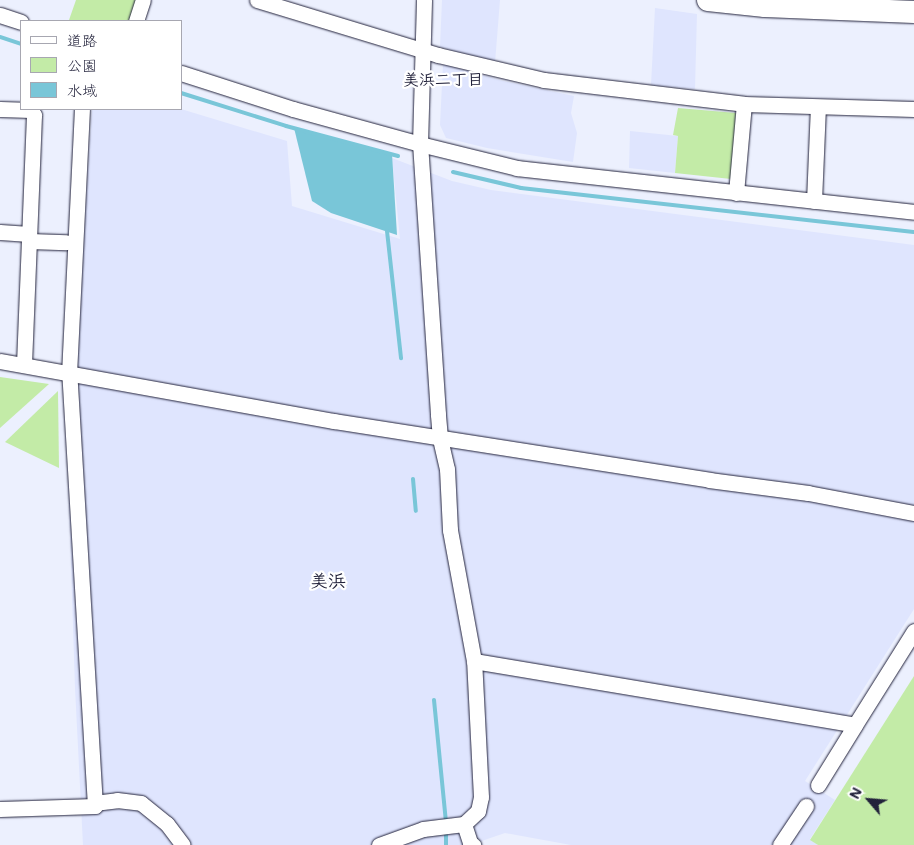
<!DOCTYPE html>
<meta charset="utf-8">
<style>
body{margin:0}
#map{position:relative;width:914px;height:845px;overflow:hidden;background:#ecf0fe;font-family:Mali,"Klee One",sans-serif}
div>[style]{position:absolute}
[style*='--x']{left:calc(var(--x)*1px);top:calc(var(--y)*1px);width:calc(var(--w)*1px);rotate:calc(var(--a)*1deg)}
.built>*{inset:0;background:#dfe5fe}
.green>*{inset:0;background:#c3eba7}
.water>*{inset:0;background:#79c6d8}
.stream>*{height:4px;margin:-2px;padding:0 2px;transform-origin:2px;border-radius:2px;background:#79c6d8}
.roads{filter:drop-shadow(0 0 1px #22223b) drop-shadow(0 0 1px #22223b)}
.minor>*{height:15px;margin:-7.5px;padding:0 7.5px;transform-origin:7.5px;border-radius:7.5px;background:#fff}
.highway>*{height:22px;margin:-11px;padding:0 11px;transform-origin:11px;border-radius:11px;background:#fff}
span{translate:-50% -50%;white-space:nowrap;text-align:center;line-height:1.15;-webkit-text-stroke:4.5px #fff;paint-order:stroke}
.neighbourhood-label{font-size:16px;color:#22223b;font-weight:700}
.quarter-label{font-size:18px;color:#22223b;font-weight:700}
.legend{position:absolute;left:20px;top:20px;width:162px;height:90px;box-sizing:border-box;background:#fff;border:1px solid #a7a7b1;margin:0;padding:6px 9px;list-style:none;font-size:15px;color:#22223b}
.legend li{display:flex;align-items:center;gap:10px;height:25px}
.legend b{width:25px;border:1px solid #a7a7b1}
.north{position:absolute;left:844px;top:775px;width:50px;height:50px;-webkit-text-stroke:4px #fff;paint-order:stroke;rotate:297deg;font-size:14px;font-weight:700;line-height:20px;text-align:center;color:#22223b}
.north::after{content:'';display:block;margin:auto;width:18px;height:22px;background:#22223b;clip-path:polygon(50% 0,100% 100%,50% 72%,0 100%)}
</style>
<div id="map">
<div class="built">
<div style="clip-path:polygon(442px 0,500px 0,495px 63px,440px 47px)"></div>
<div style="clip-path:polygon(655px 8px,697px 14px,695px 89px,651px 85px)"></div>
<div style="clip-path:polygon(443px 64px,503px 81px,574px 96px,571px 113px,577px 133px,573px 162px,487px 148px,446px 138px,440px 125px)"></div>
<div style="clip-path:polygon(92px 109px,181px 109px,287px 141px,292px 206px,400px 239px,392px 158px,452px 181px,491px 190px,914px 245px,914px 609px,805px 781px,835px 800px,810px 839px,818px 845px,571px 845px,505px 833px,470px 845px,83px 845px,75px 688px,65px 382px,69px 374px,81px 279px)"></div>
<div style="clip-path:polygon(630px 131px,678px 136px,675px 173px,629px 168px)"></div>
</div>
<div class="green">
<div style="clip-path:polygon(76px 0,136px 0,129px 21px,73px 21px,69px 20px)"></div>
<div style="clip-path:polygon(678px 108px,736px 113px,731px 179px,675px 173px,678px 136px,673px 135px)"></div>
<div style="clip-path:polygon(0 377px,49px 384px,0 428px)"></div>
<div style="clip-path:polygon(58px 391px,59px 468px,5px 442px)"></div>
<div style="clip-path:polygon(914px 676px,914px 845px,818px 845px,810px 840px)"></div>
</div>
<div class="water">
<div style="clip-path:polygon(294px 128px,392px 154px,397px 235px,331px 213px,312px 201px)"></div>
</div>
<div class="stream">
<div style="--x:0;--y:37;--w:22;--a:18"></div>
<div style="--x:181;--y:93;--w:110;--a:17.4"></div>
<div style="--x:286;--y:126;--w:116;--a:15"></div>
<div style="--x:453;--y:172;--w:70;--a:13.2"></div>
<div style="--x:521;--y:188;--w:395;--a:6.4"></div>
<div style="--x:387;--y:231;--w:128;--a:83.7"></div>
<div style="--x:413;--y:479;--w:32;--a:85"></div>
<div style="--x:434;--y:700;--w:123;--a:84.4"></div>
<div style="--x:446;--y:829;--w:16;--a:90"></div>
</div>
<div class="roads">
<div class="minor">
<div style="--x:257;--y:0;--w:189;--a:16.9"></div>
<div style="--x:438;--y:55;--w:109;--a:13.3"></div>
<div style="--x:544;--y:80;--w:201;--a:6.8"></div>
<div style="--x:744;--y:104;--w:170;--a:1.7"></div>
<div style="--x:0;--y:15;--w:22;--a:18"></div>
<div style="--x:136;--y:21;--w:22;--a:-72"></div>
<div style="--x:181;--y:73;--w:118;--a:17.8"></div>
<div style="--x:293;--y:109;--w:132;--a:15.4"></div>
<div style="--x:420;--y:144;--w:100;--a:13.9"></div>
<div style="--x:517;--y:168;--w:399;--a:6.3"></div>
<div style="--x:0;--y:109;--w:31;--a:2"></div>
<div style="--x:31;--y:110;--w:6;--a:59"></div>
<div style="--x:34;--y:115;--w:250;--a:92.3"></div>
<div style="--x:736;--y:193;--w:89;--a:-84.9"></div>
<div style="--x:814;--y:201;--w:94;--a:-87.6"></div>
<div style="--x:0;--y:232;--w:29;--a:4"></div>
<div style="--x:29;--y:241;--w:37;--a:2"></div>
<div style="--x:0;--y:361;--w:339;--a:10.2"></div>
<div style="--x:334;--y:421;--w:380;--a:8.9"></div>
<div style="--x:709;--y:480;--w:100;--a:7.5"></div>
<div style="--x:808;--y:493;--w:108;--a:10.7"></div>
<div style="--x:474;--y:661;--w:386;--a:9.5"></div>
<div style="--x:855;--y:725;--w:111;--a:-57.9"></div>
<div style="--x:818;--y:785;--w:70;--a:-58.3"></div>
<div style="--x:94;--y:803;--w:23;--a:-7"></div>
<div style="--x:117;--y:800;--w:24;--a:7"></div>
<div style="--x:141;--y:803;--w:33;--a:39"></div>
<div style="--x:167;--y:824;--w:26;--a:53"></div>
<div style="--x:0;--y:809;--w:95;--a:-1.8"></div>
<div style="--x:95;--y:806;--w:433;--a:-93.4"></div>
<div style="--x:69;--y:374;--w:265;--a:-87.2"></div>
<div style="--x:464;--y:824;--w:20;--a:72"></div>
<div style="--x:470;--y:843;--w:4;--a:34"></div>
<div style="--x:379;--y:845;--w:47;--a:-20"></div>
<div style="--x:423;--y:829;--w:41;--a:-7"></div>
<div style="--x:464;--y:824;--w:19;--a:-43"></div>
<div style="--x:478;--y:811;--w:14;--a:-78"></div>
<div style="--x:481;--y:797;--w:136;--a:-92.9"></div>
<div style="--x:474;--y:661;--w:133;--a:-100.4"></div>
<div style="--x:450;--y:530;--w:61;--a:-92.8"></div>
<div style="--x:447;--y:469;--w:32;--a:-103"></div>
<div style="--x:440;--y:438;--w:24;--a:-95"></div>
<div style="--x:438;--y:414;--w:271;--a:-93.8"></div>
<div style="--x:420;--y:144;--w:144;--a:-88.4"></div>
<div style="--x:780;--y:845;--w:47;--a:-56.3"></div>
</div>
<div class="highway">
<div style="--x:708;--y:0;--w:57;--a:6"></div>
<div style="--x:765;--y:6;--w:149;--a:2.3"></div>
</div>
</div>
<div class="neighbourhood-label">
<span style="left:443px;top:79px">美浜二丁目</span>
</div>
<div class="quarter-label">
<span style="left:328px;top:580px">美浜</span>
</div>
<ul class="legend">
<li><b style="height:6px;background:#fff"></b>道路</li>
<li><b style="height:14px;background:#c3eba7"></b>公園</li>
<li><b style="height:14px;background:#79c6d8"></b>水域</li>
</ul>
<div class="north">N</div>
</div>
